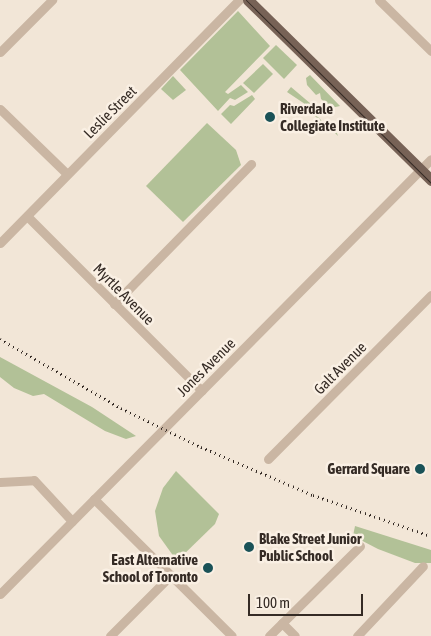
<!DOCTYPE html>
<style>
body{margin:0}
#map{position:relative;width:431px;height:636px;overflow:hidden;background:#f2e6d7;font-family:"Asap Condensed",sans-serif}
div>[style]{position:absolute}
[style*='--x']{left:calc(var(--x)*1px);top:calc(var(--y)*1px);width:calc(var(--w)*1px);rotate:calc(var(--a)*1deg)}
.green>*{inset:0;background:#b2c197}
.minor>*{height:9px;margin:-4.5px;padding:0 4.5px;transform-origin:4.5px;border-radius:4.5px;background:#cab6a3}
.major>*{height:11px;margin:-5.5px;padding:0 5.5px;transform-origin:5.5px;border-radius:5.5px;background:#776256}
.tram>*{height:1px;margin:-0.5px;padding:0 0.5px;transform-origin:0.5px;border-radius:0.5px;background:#352b25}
.rail>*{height:2.5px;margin-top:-1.25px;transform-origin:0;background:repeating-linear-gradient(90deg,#352b25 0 1px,transparent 0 5px)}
.dots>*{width:14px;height:14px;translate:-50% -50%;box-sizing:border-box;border:2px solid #faf0e4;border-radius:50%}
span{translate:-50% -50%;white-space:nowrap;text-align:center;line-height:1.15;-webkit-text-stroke:5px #faf0e4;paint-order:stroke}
.poi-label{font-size:15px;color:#352b25;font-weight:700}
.left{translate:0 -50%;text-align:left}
.right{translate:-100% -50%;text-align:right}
.street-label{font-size:15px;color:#352b25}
.scale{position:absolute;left:248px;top:594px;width:115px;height:22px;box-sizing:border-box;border:2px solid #352b25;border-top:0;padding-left:6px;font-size:15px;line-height:18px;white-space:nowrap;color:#352b25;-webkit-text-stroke:4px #faf0e4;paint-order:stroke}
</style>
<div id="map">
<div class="green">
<div style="clip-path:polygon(238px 11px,270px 46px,225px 92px,228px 94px,241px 85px,248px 92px,235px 100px,230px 98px,218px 111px,180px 70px)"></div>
<div style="clip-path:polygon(276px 45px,297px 65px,284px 79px,263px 58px)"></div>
<div style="clip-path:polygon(263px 64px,273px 74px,254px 93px,243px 83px)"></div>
<div style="clip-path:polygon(310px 75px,340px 106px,331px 108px,321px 99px,320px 93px,316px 95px,307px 85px,306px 78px)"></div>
<div style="clip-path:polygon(173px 76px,186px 90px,173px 100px,161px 89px)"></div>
<div style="clip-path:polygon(291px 87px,311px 104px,313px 112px,323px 122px,332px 121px,338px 136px,329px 127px,325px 130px,308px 106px,287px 92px)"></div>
<div style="clip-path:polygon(252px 95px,255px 99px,231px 124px,221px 114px,230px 105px,234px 106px)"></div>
<div style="clip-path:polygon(207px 123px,236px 150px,241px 165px,183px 222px,146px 186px)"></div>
<div style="clip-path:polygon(0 357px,92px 407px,136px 436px,126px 439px,105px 431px,44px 394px,33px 396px,14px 388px,0 377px)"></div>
<div style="clip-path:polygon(176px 471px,219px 514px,215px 524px,177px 561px,159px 536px,155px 511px,163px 488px)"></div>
<div style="clip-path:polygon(355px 526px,431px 550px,431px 563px,415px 563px,378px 549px,353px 536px)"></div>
</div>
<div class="minor">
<div style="--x:379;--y:0;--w:73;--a:44.4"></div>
<div style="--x:0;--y:52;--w:74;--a:-45"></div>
<div style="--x:0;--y:109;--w:93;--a:44.1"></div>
<div style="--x:27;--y:216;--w:247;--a:45"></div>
<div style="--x:0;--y:243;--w:341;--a:-45.5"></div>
<div style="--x:114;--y:304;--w:196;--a:-45.6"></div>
<div style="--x:268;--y:459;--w:231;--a:-45.2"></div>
<div style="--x:0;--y:482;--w:34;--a:-3"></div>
<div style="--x:34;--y:480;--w:56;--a:47.2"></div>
<div style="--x:94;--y:499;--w:194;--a:44.8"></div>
<div style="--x:0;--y:594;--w:612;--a:-45.26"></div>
<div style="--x:282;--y:623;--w:18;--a:45"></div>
<div style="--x:110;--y:636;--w:86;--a:-45"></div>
<div style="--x:269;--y:636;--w:128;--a:-44.7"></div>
<div style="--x:357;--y:636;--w:96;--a:-46.7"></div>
</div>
<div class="major">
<div style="--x:248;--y:0;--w:257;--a:44.5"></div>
</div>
<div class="tram">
<div style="--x:246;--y:0;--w:260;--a:44.7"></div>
</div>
<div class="rail">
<div style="--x:0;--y:339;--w:139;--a:29.7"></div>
<div style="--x:121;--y:408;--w:89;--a:26"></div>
<div style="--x:201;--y:447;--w:122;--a:23.2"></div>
<div style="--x:313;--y:495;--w:125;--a:19.2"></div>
</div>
<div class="dots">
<div style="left:270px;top:117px;background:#1a5257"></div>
<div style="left:420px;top:469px;background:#1a5257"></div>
<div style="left:249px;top:547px;background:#1a5257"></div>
<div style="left:208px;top:568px;background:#1a5257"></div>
</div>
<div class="poi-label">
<span class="left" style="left:280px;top:117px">Riverdale<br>Collegiate Institute</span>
<span class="right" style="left:410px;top:469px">Gerrard Square</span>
<span class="left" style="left:259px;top:547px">Blake Street Junior<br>Public School</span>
<span class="right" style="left:198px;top:568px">East Alternative<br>School of Toronto</span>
</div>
<div class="street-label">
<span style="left:110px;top:112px;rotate:-45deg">Leslie Street</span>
<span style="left:124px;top:294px;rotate:45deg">Myrtle Avenue</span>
<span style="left:206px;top:367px;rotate:-45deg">Jones Avenue</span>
<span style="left:340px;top:368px;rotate:-45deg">Galt Avenue</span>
</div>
<div class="scale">100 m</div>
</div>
